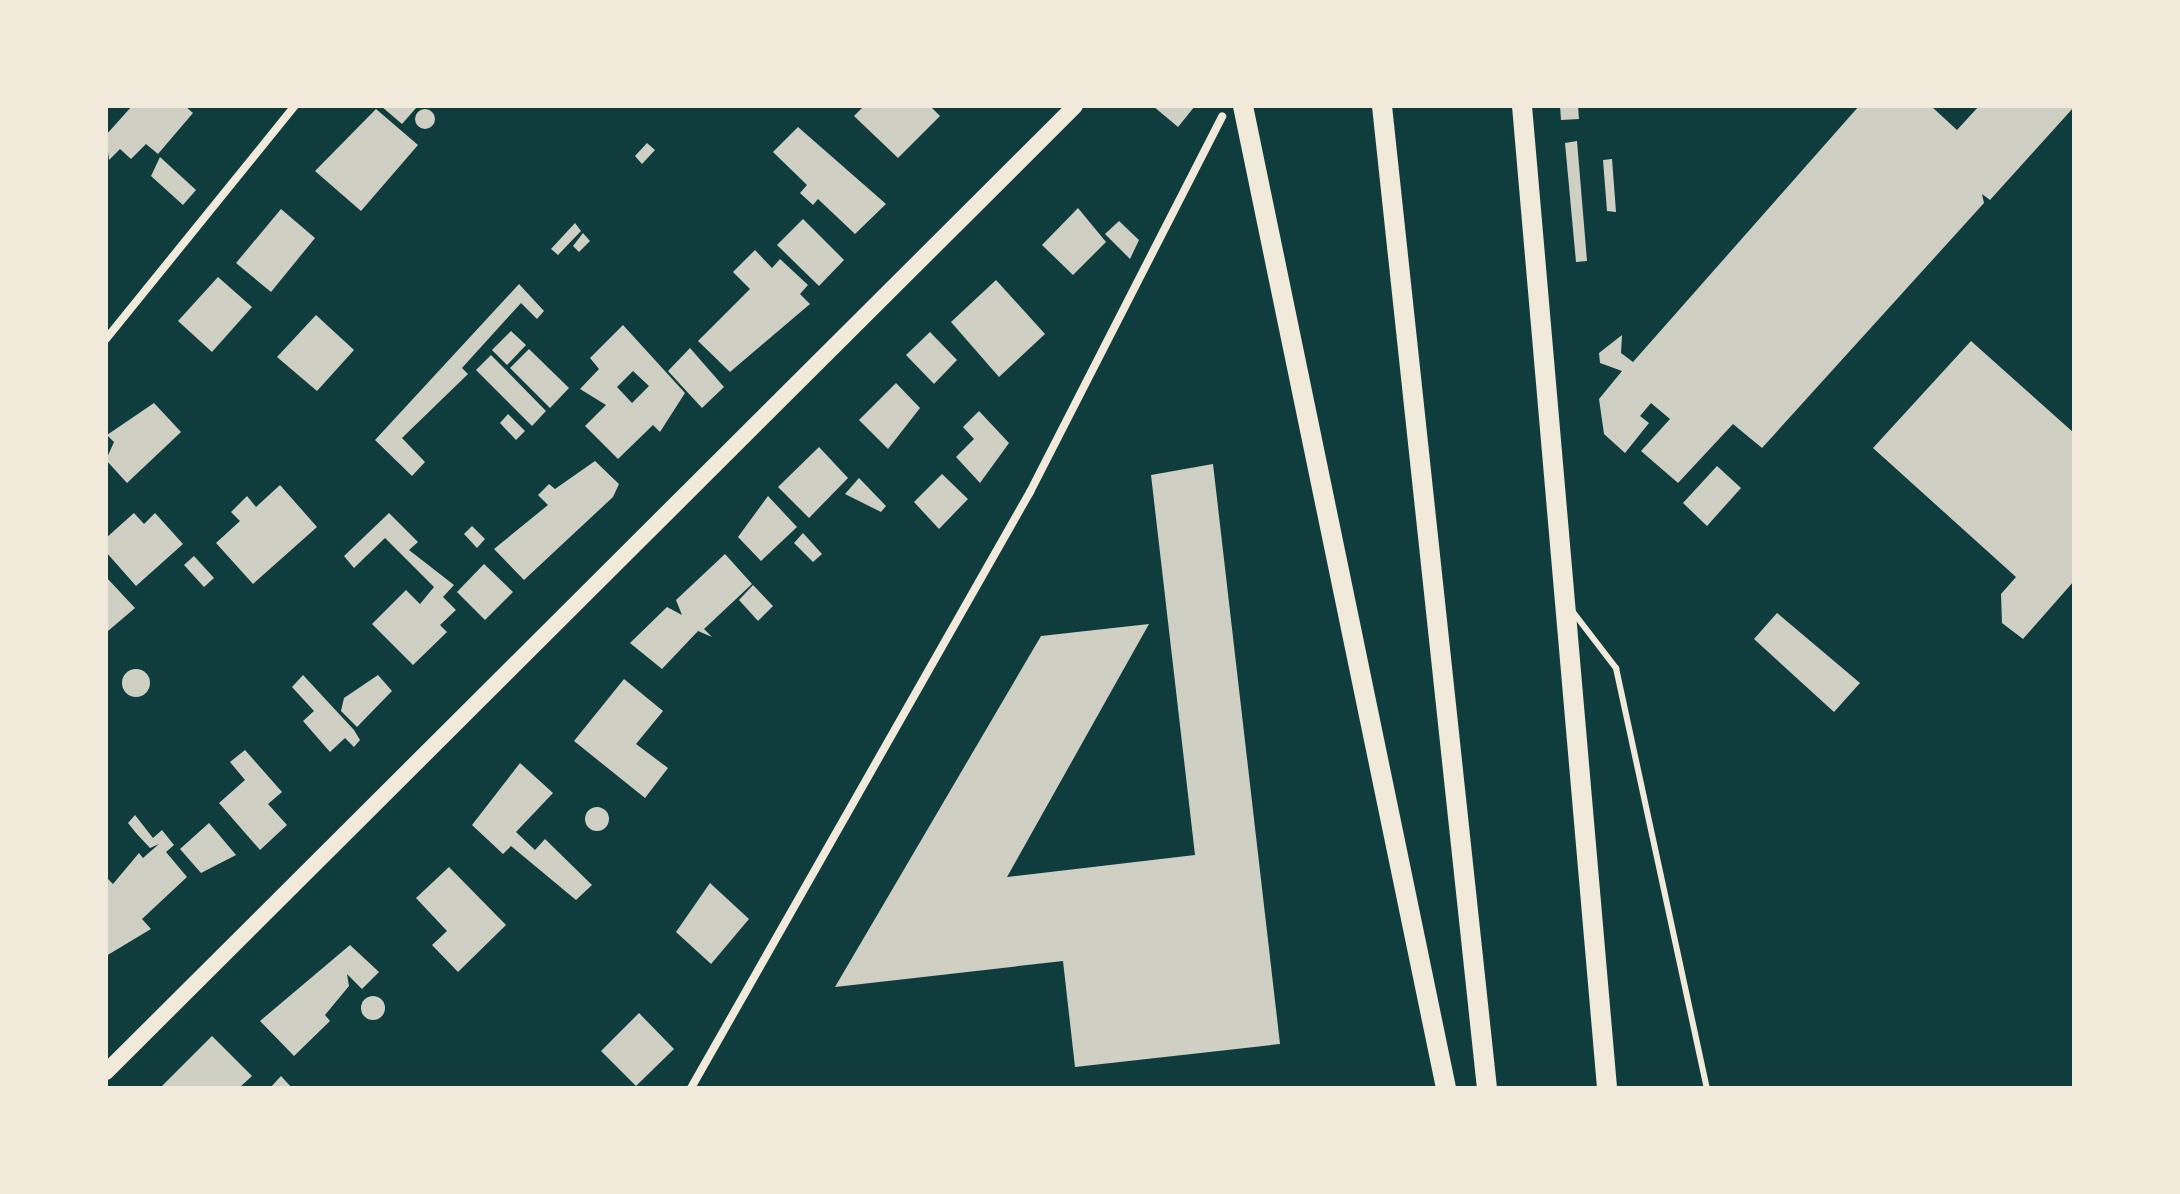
<!DOCTYPE html>
<style>
body{margin:0}
#map{position:relative;width:2180px;height:1194px;overflow:hidden;background:#0f3d3e;font-family:"Varela Round",sans-serif}
div>[style]{position:absolute}
[style*='--x']{left:calc(var(--x)*1px);top:calc(var(--y)*1px);width:calc(var(--w)*1px);rotate:calc(var(--a)*1deg)}
.building>*{inset:0;background:#cfcfc3}
.round{border-radius:50%}
.service>*{height:6px;margin:-3px;padding:0 3px;transform-origin:3px;border-radius:3px;background:#f1e9da}
.minor>*{height:8px;margin:-4px;padding:0 4px;transform-origin:4px;border-radius:4px;background:#f1e9da}
.secondary>*{height:16px;margin:-8px;padding:0 8px;transform-origin:8px;border-radius:8px;background:#f1e9da}
.primary>*{height:20px;margin:-10px;padding:0 10px;transform-origin:10px;border-radius:10px;background:#f1e9da}
span{translate:-50% -50%;white-space:nowrap;text-align:center;line-height:1.15;-webkit-text-stroke:6px #f1e9da;paint-order:stroke}
.frame{position:absolute;inset:0;border:108px solid #f1e9da;pointer-events:none}
</style>
<div id="map">
<div class="building">
<div style="clip-path:polygon(132px 106px,185px 106px,193px 113px,158px 154px,146px 144px,131px 159px,120px 149px,109px 160px,106px 135px)"></div>
<div style="clip-path:polygon(381px 106px,414px 106px,416px 108px,402px 124px)"></div>
<div style="clip-path:polygon(864px 106px,930px 106px,940px 116px,898px 158px,854px 116px)"></div>
<div style="clip-path:polygon(1153px 106px,1195px 106px,1178px 127px)"></div>
<div style="clip-path:polygon(1560px 106px,1578px 106px,1579px 119px,1561px 120px)"></div>
<div style="clip-path:polygon(1859px 106px,1931px 106px,1957px 130px,1979px 106px,2074px 107px,1990px 200px,1982px 194px,1984px 203px,1762px 448px,1733px 424px,1678px 483px,1641px 451px,1670px 419px,1651px 403px,1640px 416px,1649px 423px,1625px 453px,1604px 434px,1599px 399px,1622px 371px,1600px 363px,1599px 353px,1622px 335px,1621px 353px,1633px 362px)"></div>
<div style="clip-path:polygon(376px 109px,418px 145px,361px 211px,315px 171px)"></div>
<div class="round" style="left:415px;top:109px;width:20px;height:20px"></div>
<div style="clip-path:polygon(798px 127px,886px 204px,855px 234px,818px 199px,813px 205px,800px 193px,807px 185px,773px 152px)"></div>
<div style="clip-path:polygon(1577px 141px,1587px 261px,1576px 262px,1565px 143px)"></div>
<div style="clip-path:polygon(647px 143px,655px 150px,642px 164px,635px 156px)"></div>
<div style="clip-path:polygon(160px 157px,196px 190px,183px 205px,151px 176px)"></div>
<div style="clip-path:polygon(1612px 159px,1616px 212px,1607px 211px,1603px 160px)"></div>
<div style="clip-path:polygon(1078px 208px,1106px 242px,1073px 275px,1042px 245px)"></div>
<div style="clip-path:polygon(281px 209px,315px 238px,271px 292px,236px 263px)"></div>
<div style="clip-path:polygon(803px 219px,844px 260px,819px 286px,777px 245px)"></div>
<div style="clip-path:polygon(1119px 221px,1139px 240px,1130px 259px,1105px 234px)"></div>
<div style="clip-path:polygon(575px 223px,581px 231px,558px 255px,551px 249px)"></div>
<div style="clip-path:polygon(583px 233px,590px 241px,579px 252px,573px 246px)"></div>
<div style="clip-path:polygon(755px 250px,772px 268px,780px 259px,808px 285px,800px 294px,810px 304px,730px 372px,698px 341px,750px 289px,733px 272px)"></div>
<div style="clip-path:polygon(218px 277px,252px 307px,212px 352px,178px 321px)"></div>
<div style="clip-path:polygon(996px 280px,1045px 334px,999px 377px,951px 322px)"></div>
<div style="clip-path:polygon(519px 284px,544px 311px,537px 319px,521px 303px,462px 368px,468px 374px,402px 438px,425px 462px,412px 476px,375px 440px)"></div>
<div style="clip-path:polygon(316px 315px,354px 350px,317px 391px,277px 357px)"></div>
<div style="clip-path:polygon(evenodd,623px 325px,685px 393px,660px 432px,653px 425px,618px 459px,585px 426px,606px 405px,580px 389px,599px 369px,590px 358px,623px 325px,633px 371px,649px 386px,632px 403px,617px 387px,633px 371px)"></div>
<div style="clip-path:polygon(511px 331px,526px 345px,507px 365px,492px 350px)"></div>
<div style="clip-path:polygon(930px 332px,957px 360px,934px 384px,906px 355px)"></div>
<div style="clip-path:polygon(1971px 341px,2074px 433px,2074px 581px,2023px 639px,2002px 623px,2001px 594px,2016px 577px,1873px 448px)"></div>
<div style="clip-path:polygon(690px 348px,724px 387px,702px 408px,668px 371px)"></div>
<div style="clip-path:polygon(529px 349px,569px 388px,550px 408px,510px 368px)"></div>
<div style="clip-path:polygon(491px 355px,546px 411px,532px 426px,476px 370px)"></div>
<div style="clip-path:polygon(896px 383px,920px 408px,888px 449px,859px 420px)"></div>
<div style="clip-path:polygon(154px 403px,181px 432px,127px 483px,106px 460px,114px 442px,107px 435px)"></div>
<div style="clip-path:polygon(979px 411px,1009px 443px,980px 483px,956px 457px,974px 439px,963px 427px)"></div>
<div style="clip-path:polygon(508px 414px,525px 431px,516px 440px,500px 423px)"></div>
<div style="clip-path:polygon(819px 447px,848px 478px,809px 518px,778px 487px)"></div>
<div style="clip-path:polygon(595px 461px,619px 484px,613px 497px,524px 580px,494px 549px,548px 505px,538px 495px,549px 484px,555px 489px)"></div>
<div style="clip-path:polygon(1213px 464px,1280px 1044px,1075px 1067px,1063px 961px,835px 987px,1041px 636px,1149px 624px,1007px 877px,1195px 855px,1151px 475px)"></div>
<div style="clip-path:polygon(1717px 466px,1741px 488px,1707px 526px,1683px 503px)"></div>
<div style="clip-path:polygon(942px 474px,968px 499px,939px 529px,914px 502px)"></div>
<div style="clip-path:polygon(859px 478px,886px 506px,881px 512px,845px 494px)"></div>
<div style="clip-path:polygon(280px 485px,317px 527px,253px 584px,216px 543px,240px 521px,231px 512px,247px 496px,256px 507px)"></div>
<div style="clip-path:polygon(768px 496px,797px 527px,761px 561px,738px 537px)"></div>
<div style="clip-path:polygon(134px 513px,144px 524px,155px 513px,183px 544px,136px 586px,106px 552px,106px 538px)"></div>
<div style="clip-path:polygon(389px 513px,418px 542px,409px 550px,454px 585px,443px 597px,456px 610px,440px 625px,447px 632px,413px 665px,372px 624px,406px 590px,420px 604px,434px 587px,385px 538px,354px 568px,344px 556px)"></div>
<div style="clip-path:polygon(472px 526px,485px 539px,477px 548px,464px 534px)"></div>
<div style="clip-path:polygon(803px 533px,822px 554px,813px 562px,794px 543px)"></div>
<div style="clip-path:polygon(725px 554px,752px 584px,704px 629px,712px 637px,698px 631px,662px 669px,630px 643px,667px 607px,682px 615px,676px 600px)"></div>
<div style="clip-path:polygon(194px 556px,214px 578px,204px 587px,184px 565px)"></div>
<div style="clip-path:polygon(484px 564px,513px 592px,485px 620px,457px 592px)"></div>
<div style="clip-path:polygon(106px 577px,135px 608px,108px 631px,106px 629px)"></div>
<div style="clip-path:polygon(753px 585px,773px 606px,758px 621px,739px 600px)"></div>
<div style="clip-path:polygon(1777px 613px,1860px 683px,1834px 712px,1754px 639px)"></div>
<div class="round" style="left:122px;top:669px;width:28px;height:28px"></div>
<div style="clip-path:polygon(303px 675px,354px 730px,360px 740px,354px 747px,345px 738px,330px 752px,303px 721px,314px 711px,292px 687px)"></div>
<div style="clip-path:polygon(378px 675px,392px 691px,357px 727px,341px 711px,344px 698px)"></div>
<div style="clip-path:polygon(624px 679px,663px 711px,636px 744px,668px 768px,645px 798px,574px 741px)"></div>
<div style="clip-path:polygon(245px 750px,282px 792px,268px 804px,287px 825px,260px 850px,219px 803px,245px 780px,230px 762px)"></div>
<div style="clip-path:polygon(520px 763px,553px 793px,516px 832px,535px 850px,545px 839px,592px 885px,576px 900px,511px 846px,503px 854px,472px 825px)"></div>
<div class="round" style="left:585px;top:807px;width:24px;height:24px"></div>
<div style="clip-path:polygon(135px 815px,153px 838px,162px 830px,174px 845px,166px 852px,187px 877px,142px 919px,151px 929px,106px 956px,106px 877px,113px 884px,139px 853px,143px 858px,159px 844px,150px 848px,136px 833px,128px 823px)"></div>
<div style="clip-path:polygon(209px 823px,236px 855px,201px 873px,180px 849px)"></div>
<div style="clip-path:polygon(449px 867px,506px 925px,458px 972px,432px 945px,447px 931px,416px 898px)"></div>
<div style="clip-path:polygon(710px 883px,749px 919px,711px 964px,676px 932px)"></div>
<div style="clip-path:polygon(350px 945px,379px 972px,362px 989px,347px 974px,349px 986px,325px 1015px,330px 1021px,294px 1056px,260px 1021px)"></div>
<div class="round" style="left:361px;top:996px;width:24px;height:24px"></div>
<div style="clip-path:polygon(639px 1013px,674px 1049px,636px 1086px,601px 1051px)"></div>
<div style="clip-path:polygon(212px 1036px,252px 1076px,239px 1088px,160px 1088px)"></div>
<div style="clip-path:polygon(281px 1076px,292px 1088px,270px 1088px)"></div>
</div>
<div class="service">
<div style="--x:1573;--y:612;--w:71;--a:52.5"></div>
<div style="--x:1616;--y:668;--w:430;--a:77.8"></div>
</div>
<div class="minor">
<div style="--x:106;--y:339;--w:300;--a:-51"></div>
<div style="--x:691;--y:1088;--w:686;--a:-60.37"></div>
<div style="--x:1030;--y:492;--w:422;--a:-62.9"></div>
</div>
<div class="secondary">
<div style="--x:106;--y:1072;--w:1368;--a:-44.91"></div>
</div>
<div class="primary">
<div style="--x:1243;--y:106;--w:1003;--a:78.32"></div>
<div style="--x:1382;--y:106;--w:988;--a:83.9"></div>
<div style="--x:1522;--y:106;--w:986;--a:85.05"></div>
</div>
<div class="frame"></div>
</div>
